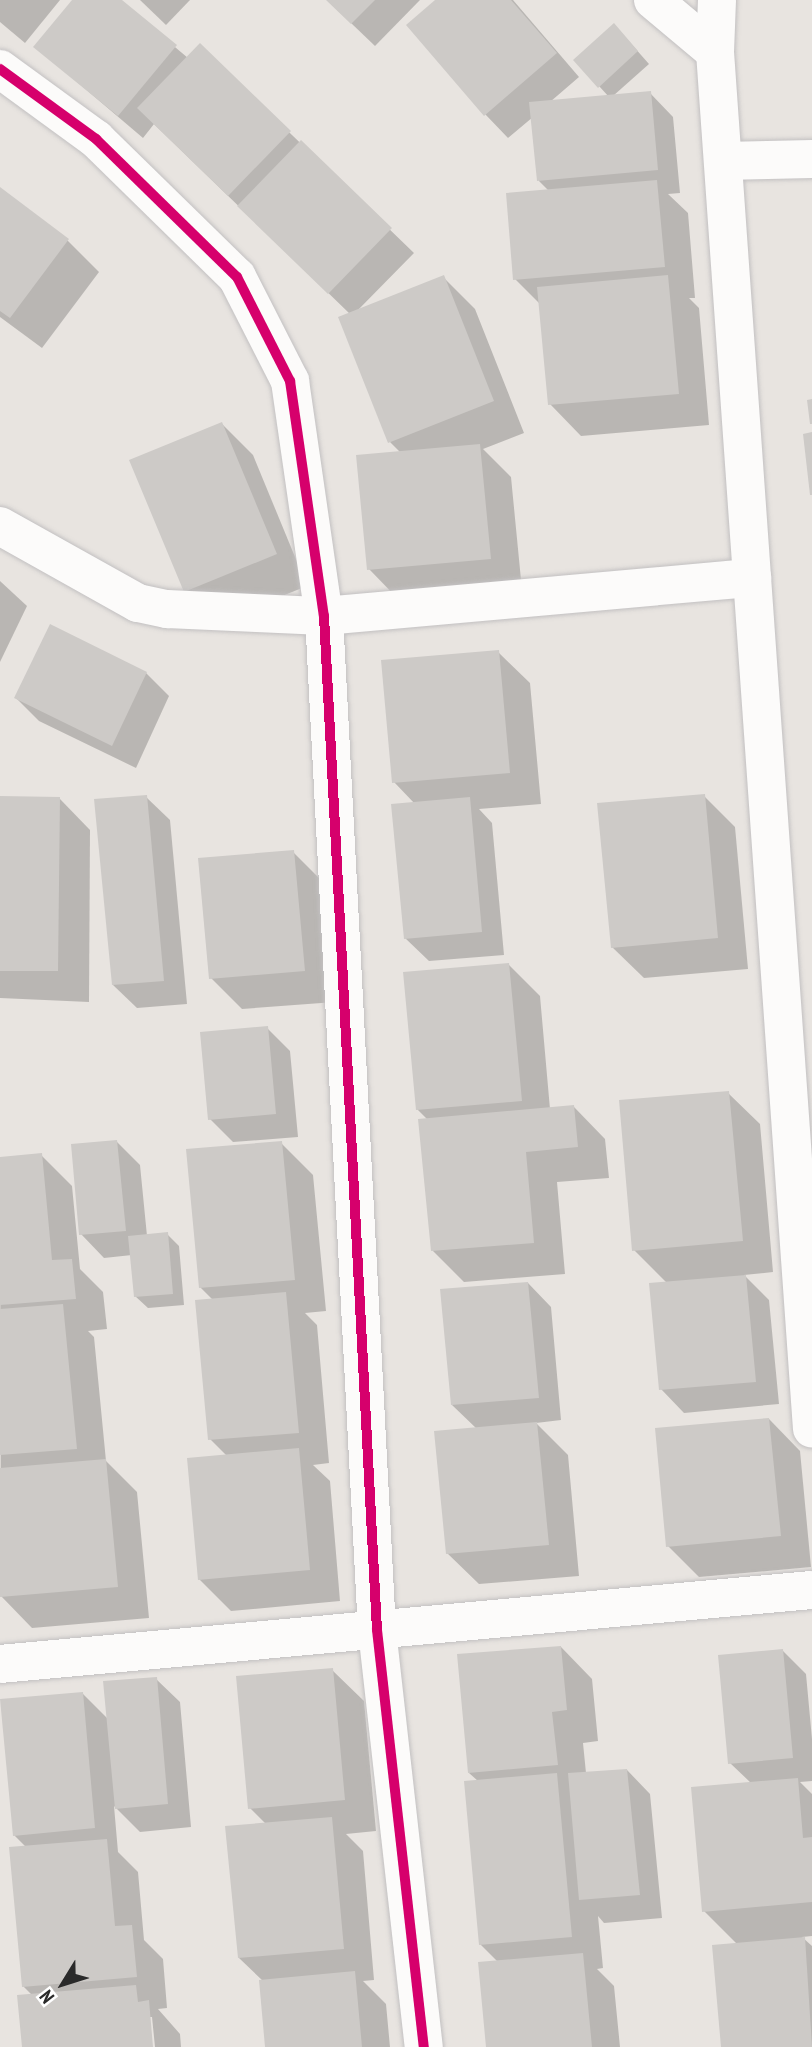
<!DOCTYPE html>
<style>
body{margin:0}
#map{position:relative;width:812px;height:2047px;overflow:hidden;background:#e8e4e0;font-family:"PT Sans Narrow",sans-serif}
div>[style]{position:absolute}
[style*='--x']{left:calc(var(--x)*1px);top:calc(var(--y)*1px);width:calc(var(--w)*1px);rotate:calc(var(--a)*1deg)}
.shadow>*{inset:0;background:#0003}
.building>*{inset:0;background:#cdcac7}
.roads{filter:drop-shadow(0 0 2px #c2c0c1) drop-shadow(0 0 2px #c2c0c1)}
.minor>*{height:38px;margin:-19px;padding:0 19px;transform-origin:19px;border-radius:19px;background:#fcfbfa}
.cycleway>*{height:10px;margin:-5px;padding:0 5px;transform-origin:5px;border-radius:5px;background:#d6006c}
span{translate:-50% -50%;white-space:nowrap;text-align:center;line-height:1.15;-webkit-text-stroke:7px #fff;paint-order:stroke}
.north{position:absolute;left:28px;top:1949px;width:70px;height:70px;-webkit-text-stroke:5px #fff;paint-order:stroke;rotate:232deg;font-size:19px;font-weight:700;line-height:28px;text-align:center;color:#2a2a2a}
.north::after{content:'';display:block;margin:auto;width:24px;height:32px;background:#2a2a2a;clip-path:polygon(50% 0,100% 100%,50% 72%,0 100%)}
</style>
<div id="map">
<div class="shadow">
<div style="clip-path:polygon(0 0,60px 0,25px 43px,0 22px)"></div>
<div style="clip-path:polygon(74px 0,119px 0,188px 58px,200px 46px,414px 253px,357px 311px,443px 277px,475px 309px,524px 433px,483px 449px,511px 477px,522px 590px,400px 601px,369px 569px,400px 452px,390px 442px,350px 314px,154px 124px,143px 138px,36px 47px)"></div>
<div style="clip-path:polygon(140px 0,190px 0,166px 25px)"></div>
<div style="clip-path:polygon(327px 0,420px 0,375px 46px)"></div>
<div style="clip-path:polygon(437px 0,513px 0,579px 77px,550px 102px,609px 97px,599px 86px,626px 38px,649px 64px,613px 96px,650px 93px,673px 117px,680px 193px,668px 194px,688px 213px,695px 298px,689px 298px,699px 308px,709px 425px,581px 436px,550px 404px,540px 304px,515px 279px,549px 191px,539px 181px,533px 117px,508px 138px,485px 114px)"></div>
<div style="clip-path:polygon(0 189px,68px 241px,99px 272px,42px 348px,0 317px)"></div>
<div style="clip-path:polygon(222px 424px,253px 455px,307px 586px,217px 622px,186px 591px)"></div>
<div style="clip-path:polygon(0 581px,27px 606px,0 662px)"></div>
<div style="clip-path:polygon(498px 652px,530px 683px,541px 804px,479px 809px,492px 823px,504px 955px,429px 961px,405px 938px,415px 804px,394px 782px)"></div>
<div style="clip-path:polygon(146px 673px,169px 696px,136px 768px,39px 721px,16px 698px)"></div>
<div style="clip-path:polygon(704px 796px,735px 827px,748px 969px,644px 978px,612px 947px)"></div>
<div style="clip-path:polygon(146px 797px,170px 820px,187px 1004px,137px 1008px,113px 985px)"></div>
<div style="clip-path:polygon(0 798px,59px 798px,90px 830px,89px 1002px,0 998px)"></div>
<div style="clip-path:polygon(293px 852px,324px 883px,335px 1002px,242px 1009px,211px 978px)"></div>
<div style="clip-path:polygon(508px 964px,540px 996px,550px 1109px,574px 1107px,605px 1139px,609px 1178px,557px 1182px,565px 1274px,464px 1282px,432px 1250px,428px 1120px,417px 1109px)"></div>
<div style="clip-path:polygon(267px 1028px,290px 1051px,298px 1137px,233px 1142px,210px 1119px)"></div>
<div style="clip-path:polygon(728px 1093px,760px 1124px,773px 1272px,744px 1275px,769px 1300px,779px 1404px,684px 1413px,661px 1389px,667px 1283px,634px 1250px)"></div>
<div style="clip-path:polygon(117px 1142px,140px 1165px,147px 1236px,167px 1234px,179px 1246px,184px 1305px,148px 1308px,135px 1296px,132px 1255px,104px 1258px,81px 1234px)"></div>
<div style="clip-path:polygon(281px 1143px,313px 1175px,326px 1311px,305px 1313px,317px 1325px,329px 1463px,313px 1465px,330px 1481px,340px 1601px,231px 1611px,199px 1579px,227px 1456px,210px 1439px,213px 1300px,200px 1287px)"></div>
<div style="clip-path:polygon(41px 1155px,72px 1186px,80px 1269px,103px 1292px,107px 1329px,88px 1331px,94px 1337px,106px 1461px,137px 1492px,149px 1618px,32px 1628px,1px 1596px,0 1158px)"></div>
<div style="clip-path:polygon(528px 1283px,551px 1307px,561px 1420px,536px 1423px,568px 1455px,579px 1576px,479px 1584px,447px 1553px,477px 1429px,452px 1405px)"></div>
<div style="clip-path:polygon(769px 1419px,800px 1451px,811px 1567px,699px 1577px,668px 1546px)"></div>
<div style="clip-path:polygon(561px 1647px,592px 1679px,598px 1741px,583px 1743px,586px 1773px,627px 1770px,650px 1794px,662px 1918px,604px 1923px,598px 1916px,603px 1968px,597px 1969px,614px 1986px,620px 2047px,488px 2047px,498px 1962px,480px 1944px,478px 1781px,469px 1773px)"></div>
<div style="clip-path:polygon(783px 1651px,806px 1674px,812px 1739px,812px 1781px,800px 1782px,812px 1794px,812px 1936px,802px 1937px,812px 1946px,812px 2047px,723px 2047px,737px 1944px,704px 1911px,751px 1783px,730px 1763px)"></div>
<div style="clip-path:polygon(332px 1670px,364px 1701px,376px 1831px,346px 1834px,363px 1851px,374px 1980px,363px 1981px,386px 2004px,390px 2047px,267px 2047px,263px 1981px,239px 1958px,266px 1824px,250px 1808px)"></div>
<div style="clip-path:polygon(156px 1679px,180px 1702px,191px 1827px,140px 1832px,114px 1806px,118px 1852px,138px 1872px,144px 1940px,163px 1959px,167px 2008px,158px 2009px,180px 2034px,181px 2047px,155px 2047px,152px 2017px,149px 2017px,152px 2047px,24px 2047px,32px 1995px,23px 1986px,27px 1848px,14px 1835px,82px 1693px,108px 1719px)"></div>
</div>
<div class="building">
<div style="clip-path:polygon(72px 0,122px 0,177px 45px,118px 116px,33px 47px)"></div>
<div style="clip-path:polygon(326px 0,375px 0,351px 24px)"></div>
<div style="clip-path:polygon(435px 0,511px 0,557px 53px,484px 116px,406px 25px)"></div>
<div style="clip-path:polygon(614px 23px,638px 51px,598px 88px,573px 60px)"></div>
<div style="clip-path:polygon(200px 43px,291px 131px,228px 196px,137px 108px)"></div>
<div style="clip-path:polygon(651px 91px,658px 170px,537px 181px,529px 102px)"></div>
<div style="clip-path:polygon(301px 140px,392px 228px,328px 294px,237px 206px)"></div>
<div style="clip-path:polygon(657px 180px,665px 267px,513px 280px,506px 193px)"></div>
<div style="clip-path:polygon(0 187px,69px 239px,10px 318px,0 311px)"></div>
<div style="clip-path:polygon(444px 275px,494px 401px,388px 443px,338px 317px)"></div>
<div style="clip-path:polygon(668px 275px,679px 394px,548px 405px,537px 287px)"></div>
<div style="clip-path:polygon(812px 399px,812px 424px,810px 424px,807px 400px)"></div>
<div style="clip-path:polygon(222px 422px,277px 554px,184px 592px,129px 460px)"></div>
<div style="clip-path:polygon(812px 432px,812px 495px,810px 495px,803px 434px)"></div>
<div style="clip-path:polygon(480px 444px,491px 559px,367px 570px,356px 455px)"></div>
<div style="clip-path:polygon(50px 624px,147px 672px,112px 746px,14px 698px)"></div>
<div style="clip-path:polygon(499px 650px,510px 773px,392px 783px,381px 660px)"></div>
<div style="clip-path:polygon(705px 794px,718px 938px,611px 948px,597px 803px)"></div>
<div style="clip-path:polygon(147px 795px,164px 981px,112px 985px,94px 799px)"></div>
<div style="clip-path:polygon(0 796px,60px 797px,58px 971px,0 971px)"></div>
<div style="clip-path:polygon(470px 797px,482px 932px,404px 939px,391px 804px)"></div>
<div style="clip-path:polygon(294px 850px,305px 971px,209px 979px,198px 858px)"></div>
<div style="clip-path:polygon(509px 963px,522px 1101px,416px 1110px,403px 972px)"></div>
<div style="clip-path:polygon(268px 1026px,276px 1114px,208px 1120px,200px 1032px)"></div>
<div style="clip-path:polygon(729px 1091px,743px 1241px,632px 1251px,619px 1100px)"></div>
<div style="clip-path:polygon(574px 1105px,578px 1147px,526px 1152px,534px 1243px,431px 1251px,418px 1119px)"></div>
<div style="clip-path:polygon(117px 1140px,126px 1231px,79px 1235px,71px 1144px)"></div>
<div style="clip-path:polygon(282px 1141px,295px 1280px,199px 1288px,186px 1149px)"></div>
<div style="clip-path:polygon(42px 1153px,52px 1260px,72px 1259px,76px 1299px,0 1305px,0 1157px)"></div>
<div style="clip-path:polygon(168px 1232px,173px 1294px,134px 1297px,128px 1236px)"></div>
<div style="clip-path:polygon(746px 1275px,756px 1382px,659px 1390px,649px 1283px)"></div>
<div style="clip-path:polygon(528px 1282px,539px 1398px,451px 1405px,440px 1289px)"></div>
<div style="clip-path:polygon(286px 1292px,299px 1433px,208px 1440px,195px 1300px)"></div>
<div style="clip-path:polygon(63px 1304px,77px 1449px,0 1455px,0 1309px)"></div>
<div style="clip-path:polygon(769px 1418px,781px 1536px,666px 1547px,655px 1428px)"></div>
<div style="clip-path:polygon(537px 1422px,549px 1545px,446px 1554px,434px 1431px)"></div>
<div style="clip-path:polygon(299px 1448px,310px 1570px,198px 1580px,187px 1458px)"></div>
<div style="clip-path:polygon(106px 1459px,118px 1587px,0 1597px,0 1468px)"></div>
<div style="clip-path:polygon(561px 1646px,567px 1710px,552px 1712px,558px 1765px,468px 1773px,457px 1654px)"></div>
<div style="clip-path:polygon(783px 1649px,793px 1758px,728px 1764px,718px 1655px)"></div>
<div style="clip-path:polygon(333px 1668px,345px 1800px,248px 1809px,236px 1676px)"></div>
<div style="clip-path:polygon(157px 1677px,168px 1804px,115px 1809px,103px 1681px)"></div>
<div style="clip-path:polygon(83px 1692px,95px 1828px,13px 1836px,0 1699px)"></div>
<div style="clip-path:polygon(627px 1769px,640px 1895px,579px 1900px,568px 1773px)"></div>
<div style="clip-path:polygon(557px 1773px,572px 1937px,479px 1945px,464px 1781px)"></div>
<div style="clip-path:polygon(798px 1778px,803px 1838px,812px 1837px,812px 1902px,702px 1912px,691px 1787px)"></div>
<div style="clip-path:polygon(332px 1817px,344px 1949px,238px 1958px,225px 1826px)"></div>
<div style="clip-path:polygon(107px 1839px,115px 1926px,132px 1925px,137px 1977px,22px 1987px,9px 1847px)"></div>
<div style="clip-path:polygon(805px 1937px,812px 2047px,721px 2047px,712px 1945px)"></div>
<div style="clip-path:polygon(583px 1953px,592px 2047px,486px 2047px,478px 1962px)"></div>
<div style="clip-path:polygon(355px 1971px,362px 2047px,265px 2047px,259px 1980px)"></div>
<div style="clip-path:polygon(136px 1985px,138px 2002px,149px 2000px,153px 2047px,22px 2047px,17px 1995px)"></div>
</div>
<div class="roads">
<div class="minor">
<div style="--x:653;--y:0;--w:81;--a:40"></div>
<div style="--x:717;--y:0;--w:52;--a:92.2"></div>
<div style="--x:715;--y:52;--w:1380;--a:85.97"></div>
<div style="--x:0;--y:69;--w:119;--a:36.1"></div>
<div style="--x:96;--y:139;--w:197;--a:44.4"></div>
<div style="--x:237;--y:277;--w:117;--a:63"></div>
<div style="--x:290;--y:381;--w:237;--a:81.8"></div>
<div style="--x:324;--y:616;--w:1015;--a:87.01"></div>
<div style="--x:377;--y:1630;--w:420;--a:83.6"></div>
<div style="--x:723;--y:161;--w:89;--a:-1.3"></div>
<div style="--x:0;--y:526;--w:158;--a:29.2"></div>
<div style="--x:138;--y:603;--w:30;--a:12"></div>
<div style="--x:167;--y:609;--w:157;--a:2.6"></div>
<div style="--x:324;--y:616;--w:430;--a:-5.1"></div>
<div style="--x:0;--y:1664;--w:815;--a:-5.21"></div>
</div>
</div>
<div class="cycleway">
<div style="--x:0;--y:69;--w:119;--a:36.1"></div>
<div style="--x:96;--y:139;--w:197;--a:44.4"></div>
<div style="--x:237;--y:277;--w:117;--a:63"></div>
<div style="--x:290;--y:381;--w:237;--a:81.8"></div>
<div style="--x:324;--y:616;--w:1015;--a:87.01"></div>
<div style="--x:377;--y:1630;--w:420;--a:83.6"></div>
</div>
<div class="north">N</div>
</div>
